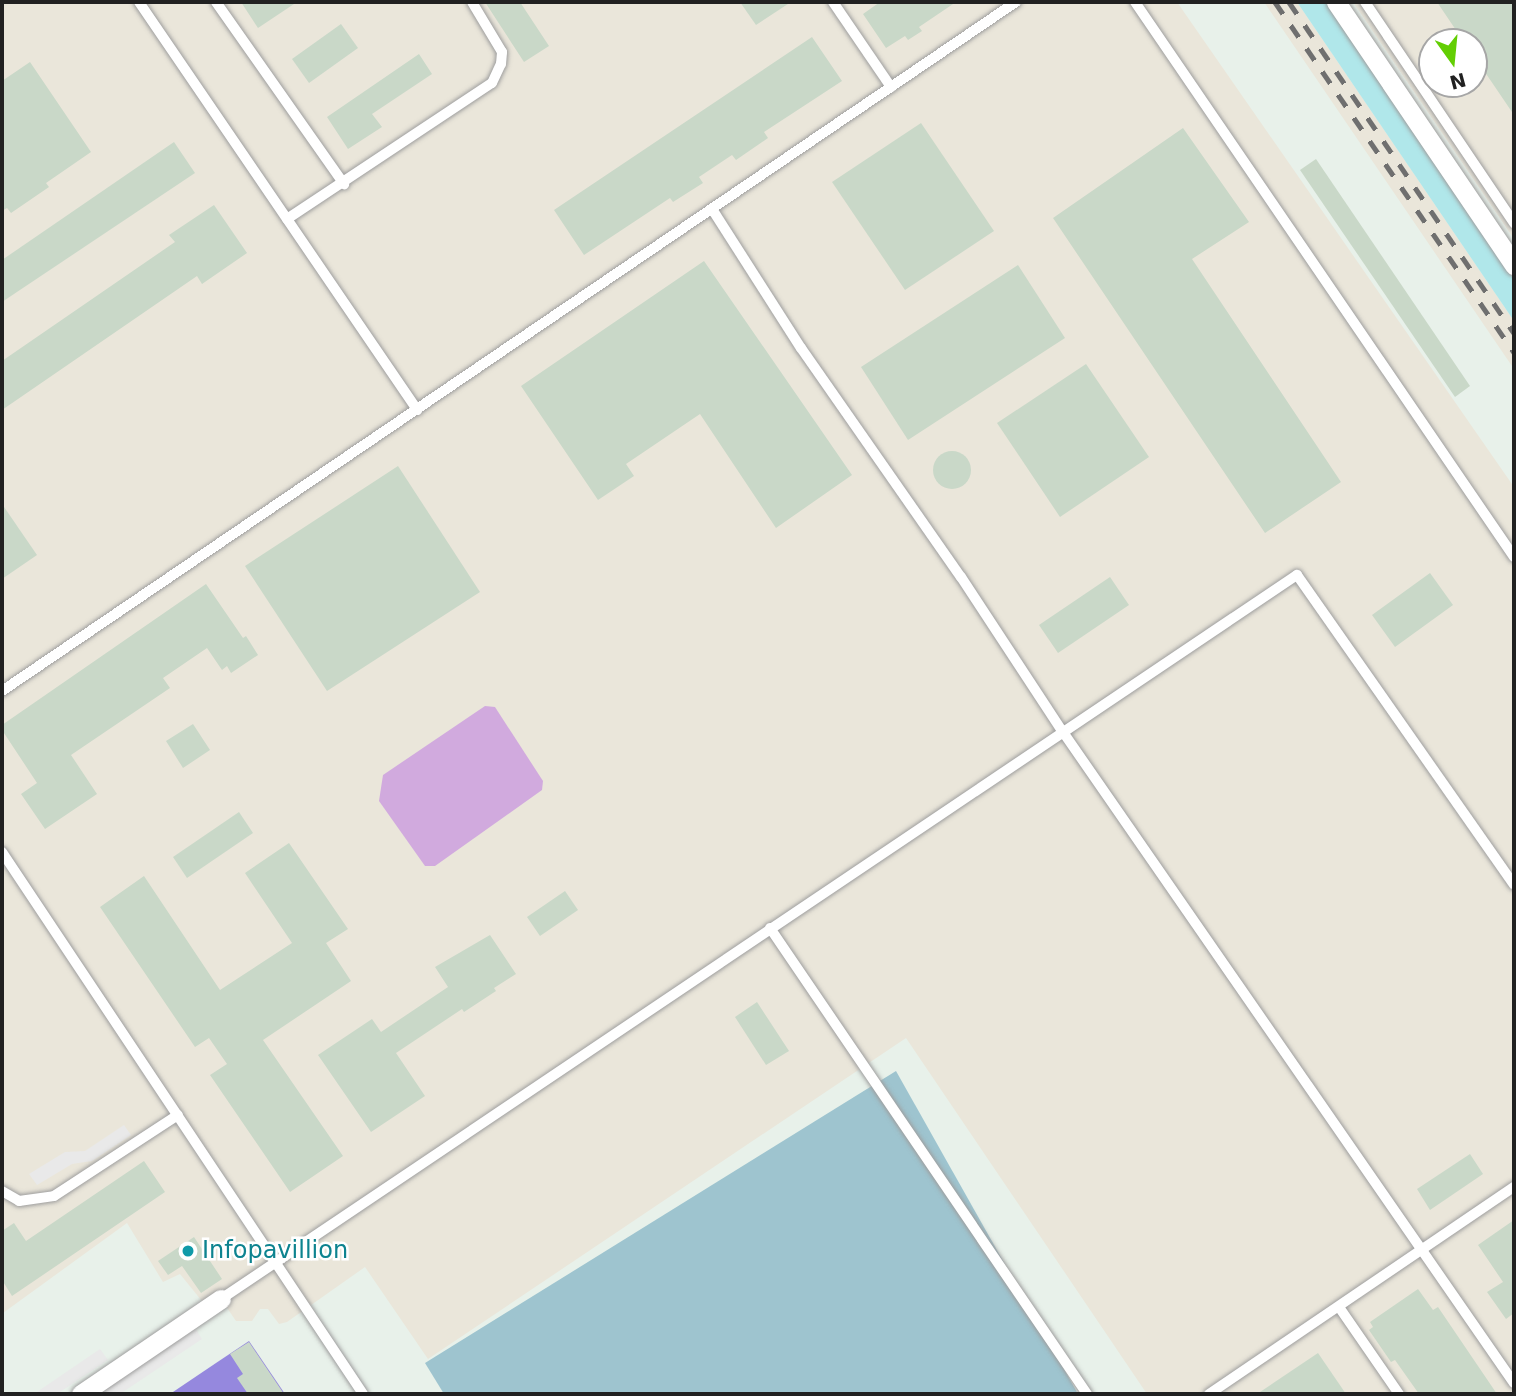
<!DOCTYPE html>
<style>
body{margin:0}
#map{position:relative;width:1516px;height:1396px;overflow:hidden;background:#e8f1ea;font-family:"DejaVu Sans",sans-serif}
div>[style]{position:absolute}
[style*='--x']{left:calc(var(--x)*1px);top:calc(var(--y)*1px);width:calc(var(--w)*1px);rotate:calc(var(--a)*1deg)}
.industrial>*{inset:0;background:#eae6da}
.grass>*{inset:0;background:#b0e7ea}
.forest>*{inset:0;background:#9ec4cf}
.pitch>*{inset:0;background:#9588de}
.parking>*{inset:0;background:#e9e9e9}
.water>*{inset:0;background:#d1aade}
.building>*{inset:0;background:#c9d8c8}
.round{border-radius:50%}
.roads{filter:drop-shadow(0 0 2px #9e9e9e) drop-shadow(0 0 2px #9e9e9e)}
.lane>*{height:10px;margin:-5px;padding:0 5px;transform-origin:5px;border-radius:5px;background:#fff}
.street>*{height:19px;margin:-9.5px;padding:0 9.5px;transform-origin:9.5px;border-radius:9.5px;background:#fff}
.rail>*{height:5px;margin-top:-2.5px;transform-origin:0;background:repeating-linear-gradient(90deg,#6f6f6f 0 14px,transparent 0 28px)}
.dots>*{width:19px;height:19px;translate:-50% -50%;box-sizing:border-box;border:4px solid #fff;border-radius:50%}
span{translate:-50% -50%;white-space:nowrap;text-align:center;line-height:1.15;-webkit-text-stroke:5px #fff;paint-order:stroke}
.culture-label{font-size:24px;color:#0d838f}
.left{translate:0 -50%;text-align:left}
.frame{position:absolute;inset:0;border:4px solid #212121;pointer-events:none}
.north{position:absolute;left:1418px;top:28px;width:70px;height:70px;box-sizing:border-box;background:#fff;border:2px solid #a6a6a6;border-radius:50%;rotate:165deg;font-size:19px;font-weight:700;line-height:28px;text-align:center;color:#212121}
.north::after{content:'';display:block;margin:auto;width:24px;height:32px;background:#63ce04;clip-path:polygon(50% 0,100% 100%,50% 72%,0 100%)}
</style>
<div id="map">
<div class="industrial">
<div style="clip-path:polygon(2px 2px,1177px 2px,1514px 487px,1514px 1394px,1147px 1394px,906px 1038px,428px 1359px,365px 1267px,287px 1322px,279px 1324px,268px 1309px,260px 1309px,252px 1321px,236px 1321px,221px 1299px,206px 1306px,180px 1274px,163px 1282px,127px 1223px,3px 1313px)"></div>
<div style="clip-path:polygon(1264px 2px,1297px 2px,1514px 321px,1514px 369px)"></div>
<div style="clip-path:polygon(evenodd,1353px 2px,1514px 2px,1514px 239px,1353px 2px,1432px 42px,1474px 42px,1474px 84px,1432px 84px,1432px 42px)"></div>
</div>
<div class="grass">
<div style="clip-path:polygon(1297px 2px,1326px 2px,1514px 280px,1514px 321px)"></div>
</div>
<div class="forest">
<div style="clip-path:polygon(896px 1071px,1078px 1394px,444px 1394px,425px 1363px)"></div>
</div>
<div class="pitch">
<div style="clip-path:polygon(249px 1341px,285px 1394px,170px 1394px,216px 1363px)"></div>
</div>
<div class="parking">
<div style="clip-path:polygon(124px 1125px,131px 1135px,92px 1161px,72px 1164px,37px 1185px,29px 1174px,65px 1152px,85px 1151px)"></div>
<div style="clip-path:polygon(195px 1328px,202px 1339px,120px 1394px,97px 1394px)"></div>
<div style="clip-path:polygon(100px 1349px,108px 1360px,57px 1394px,34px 1394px)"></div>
</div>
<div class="water">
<div style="clip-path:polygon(485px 706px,495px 707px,543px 781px,542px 790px,435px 866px,425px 866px,379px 801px,383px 775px)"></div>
</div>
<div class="building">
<div style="clip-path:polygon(241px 2px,297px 2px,258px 28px)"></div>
<div style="clip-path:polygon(485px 2px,520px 2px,549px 46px,524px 62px)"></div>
<div style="clip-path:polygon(740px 2px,791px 2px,756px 25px)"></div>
<div style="clip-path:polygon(880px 2px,956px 2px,919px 27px,922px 31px,908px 40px,905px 36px,886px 48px,863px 14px)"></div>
<div style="clip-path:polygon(1437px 2px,1514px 2px,1514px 115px,1474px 56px,1474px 42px,1464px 42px)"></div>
<div style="clip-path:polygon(341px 24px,358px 48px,309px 83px,292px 59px)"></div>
<div style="clip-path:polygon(812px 37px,842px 81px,764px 132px,768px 138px,736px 160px,732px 155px,699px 177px,703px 183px,673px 202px,670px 198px,584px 255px,554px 210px)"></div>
<div style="clip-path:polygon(419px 54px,432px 74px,372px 114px,382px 127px,348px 149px,327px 117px)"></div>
<div style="clip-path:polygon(30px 62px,91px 152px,46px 183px,49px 187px,11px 213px,7px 208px,2px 211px,2px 81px)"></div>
<div style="clip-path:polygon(921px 123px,994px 231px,905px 290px,832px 182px)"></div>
<div style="clip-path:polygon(1183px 128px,1249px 222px,1192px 259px,1341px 482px,1265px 533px,1053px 218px)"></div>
<div style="clip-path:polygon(174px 142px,195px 173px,2px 302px,2px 260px)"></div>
<div style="clip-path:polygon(1316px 159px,1470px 386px,1455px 397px,1300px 170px)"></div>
<div style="clip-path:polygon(214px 205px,247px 253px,202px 284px,197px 276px,2px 410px,2px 361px,175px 242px,169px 235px)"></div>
<div style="clip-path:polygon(704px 261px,852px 475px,776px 528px,700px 414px,626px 464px,634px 476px,598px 500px,521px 386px)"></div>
<div style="clip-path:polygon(1018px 265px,1065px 338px,908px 440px,861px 367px)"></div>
<div style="clip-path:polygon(1086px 364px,1149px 457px,1060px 517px,997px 423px)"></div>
<div class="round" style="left:933px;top:451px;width:38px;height:38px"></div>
<div style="clip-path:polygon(398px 466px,480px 592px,327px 691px,245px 566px)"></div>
<div style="clip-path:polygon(2px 504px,37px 555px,2px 579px)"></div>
<div style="clip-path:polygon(1430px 573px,1453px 605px,1395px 647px,1372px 615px)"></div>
<div style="clip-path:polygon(1110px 577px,1129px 605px,1058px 653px,1039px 625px)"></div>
<div style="clip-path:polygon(206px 584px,243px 638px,246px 636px,258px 655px,231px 673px,227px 666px,222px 670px,207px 648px,163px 678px,170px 688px,71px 755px,97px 794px,45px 829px,21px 794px,37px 783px,2px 730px,2px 725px)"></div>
<div style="clip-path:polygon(193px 724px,210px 750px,183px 768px,166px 741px)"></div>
<div style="clip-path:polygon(239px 812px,253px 833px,187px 878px,173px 857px)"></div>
<div style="clip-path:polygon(289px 843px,348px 929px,326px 943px,351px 981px,263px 1040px,343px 1156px,290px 1192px,210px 1075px,227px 1064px,209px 1038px,195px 1047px,100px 907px,144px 876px,220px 990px,292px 943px,245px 873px)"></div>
<div style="clip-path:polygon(565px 891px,578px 910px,540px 936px,527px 917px)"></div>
<div style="clip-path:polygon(490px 935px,516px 974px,494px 988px,496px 991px,464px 1012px,462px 1009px,396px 1053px,425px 1096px,371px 1132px,318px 1055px,372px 1019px,381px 1032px,448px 987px,435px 967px)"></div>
<div style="clip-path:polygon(757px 1002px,789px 1051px,766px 1065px,735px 1017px)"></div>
<div style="clip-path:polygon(1470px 1154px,1483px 1174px,1430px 1210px,1417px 1189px)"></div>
<div style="clip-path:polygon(144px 1161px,165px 1192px,12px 1296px,2px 1280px,2px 1231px,14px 1223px,26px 1241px)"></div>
<div style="clip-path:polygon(1514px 1220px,1514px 1313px,1506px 1319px,1487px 1292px,1503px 1282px,1478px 1245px)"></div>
<div style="clip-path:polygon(194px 1237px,222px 1279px,201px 1293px,182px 1266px,168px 1275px,158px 1261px)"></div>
<div style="clip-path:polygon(1418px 1289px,1433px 1310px,1438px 1307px,1497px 1394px,1419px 1394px,1395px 1360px,1391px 1362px,1369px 1330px,1373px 1327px,1370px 1322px)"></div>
<div style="clip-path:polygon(249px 1342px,284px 1394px,248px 1394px,237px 1378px,243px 1374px,230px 1354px)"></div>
<div style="clip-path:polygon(1318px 1353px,1346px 1394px,1257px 1394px)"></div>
</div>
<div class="roads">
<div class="lane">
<div style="--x:139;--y:2;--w:494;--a:55.7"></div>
<div style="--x:216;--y:2;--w:223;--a:54.9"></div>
<div style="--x:833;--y:2;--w:103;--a:55.7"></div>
<div style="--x:1135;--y:2;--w:672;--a:55.67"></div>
<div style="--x:1365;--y:2;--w:267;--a:56"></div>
<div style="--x:712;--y:209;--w:165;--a:57.4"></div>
<div style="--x:801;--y:348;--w:279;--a:55.1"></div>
<div style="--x:961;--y:577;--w:186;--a:56.7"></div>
<div style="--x:1063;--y:732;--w:792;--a:55.29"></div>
<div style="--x:287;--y:219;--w:246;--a:-33.6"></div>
<div style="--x:492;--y:83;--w:21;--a:-65"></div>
<div style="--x:501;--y:64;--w:12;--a:-85"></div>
<div style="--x:502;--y:52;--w:58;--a:-121"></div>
<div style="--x:2;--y:691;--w:1226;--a:-34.2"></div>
<div style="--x:2;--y:852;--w:651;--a:56.33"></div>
<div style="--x:770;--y:928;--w:564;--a:55.77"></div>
<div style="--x:2;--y:1191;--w:20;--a:30"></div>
<div style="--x:19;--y:1201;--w:35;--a:-8"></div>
<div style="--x:54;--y:1196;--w:148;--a:-33.2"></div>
<div style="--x:221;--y:1299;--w:1297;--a:-33.94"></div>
<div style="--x:1297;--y:575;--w:378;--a:55"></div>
<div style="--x:1339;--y:1307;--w:106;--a:55.4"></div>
<div style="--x:1209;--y:1394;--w:369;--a:-34.2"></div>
</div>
<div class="street">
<div style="--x:1336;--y:2;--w:318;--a:55.9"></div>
<div style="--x:81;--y:1394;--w:169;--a:-34.2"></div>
</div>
</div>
<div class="rail">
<div style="--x:1275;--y:2;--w:425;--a:55.7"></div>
<div style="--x:1289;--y:2;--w:400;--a:55.8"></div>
</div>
<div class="dots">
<div style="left:188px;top:1251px;background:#0f9aa8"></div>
</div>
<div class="culture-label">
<span class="left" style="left:202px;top:1251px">Infopavillion</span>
</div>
<div class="frame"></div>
<div class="north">N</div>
</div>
